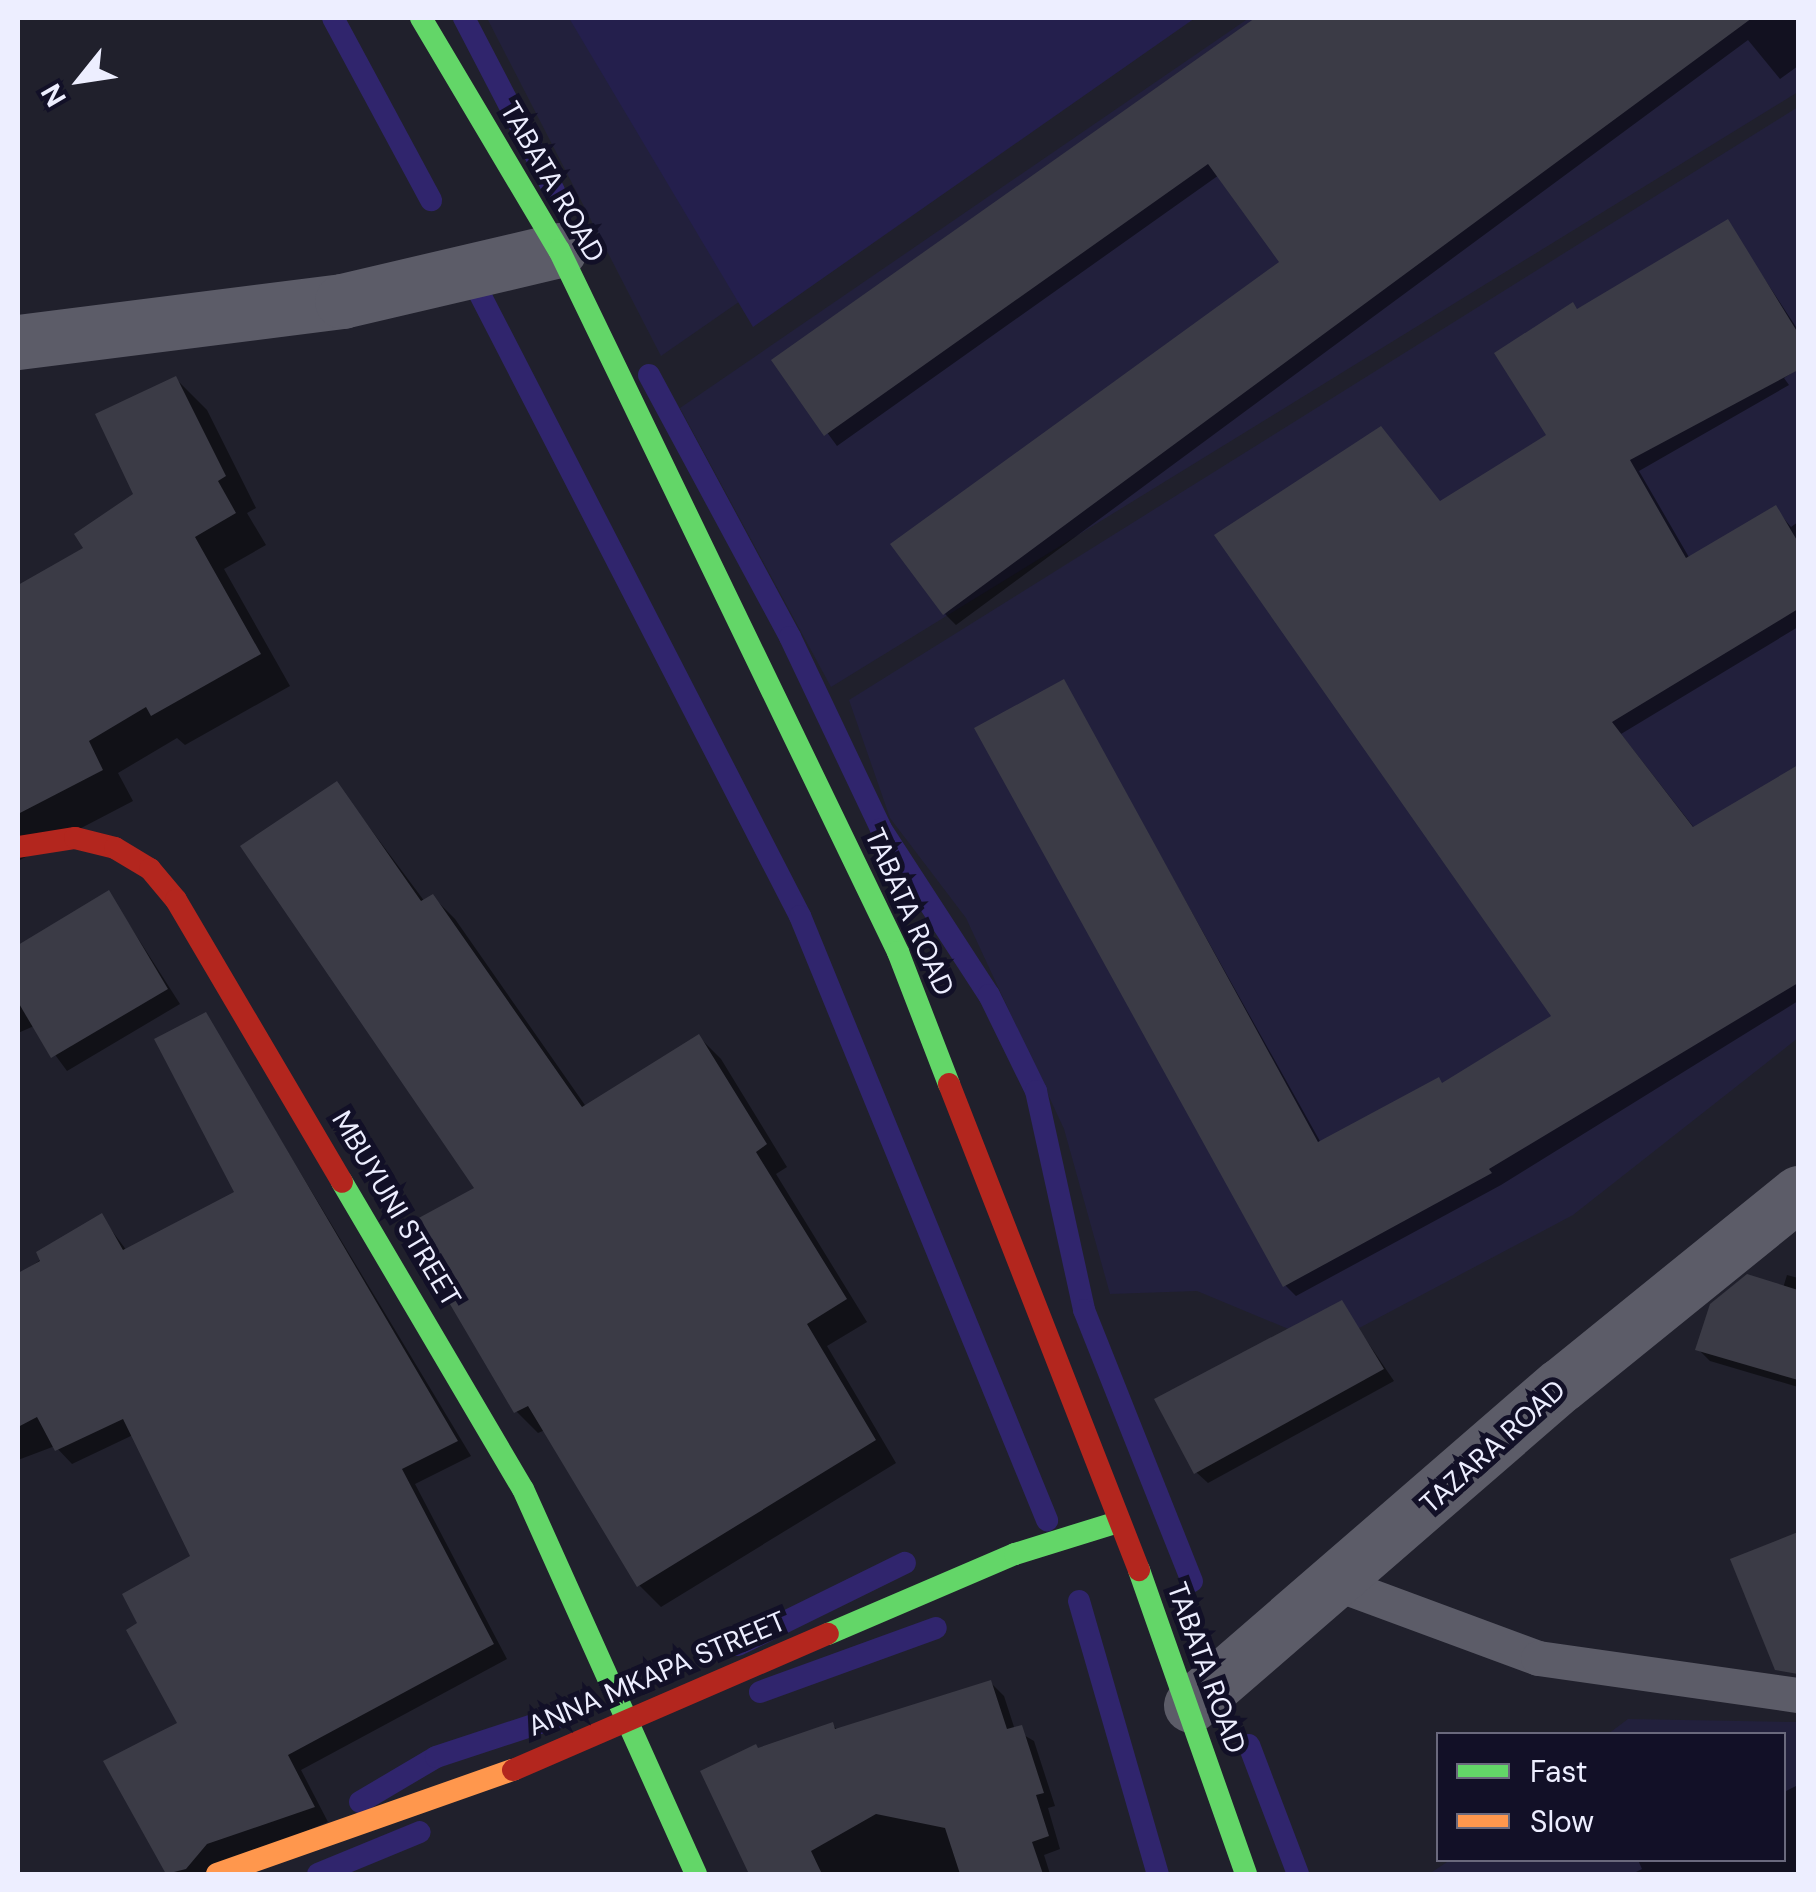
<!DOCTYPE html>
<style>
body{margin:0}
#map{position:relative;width:1816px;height:1892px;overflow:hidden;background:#20202c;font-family:"DM Sans",sans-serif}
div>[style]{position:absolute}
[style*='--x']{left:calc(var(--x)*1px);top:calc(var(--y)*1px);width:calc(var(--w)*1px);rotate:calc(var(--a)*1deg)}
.built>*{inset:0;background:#22203c}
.green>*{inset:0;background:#241f4d}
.shadow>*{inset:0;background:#0007}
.stream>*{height:22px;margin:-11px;padding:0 11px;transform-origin:11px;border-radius:11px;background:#30256d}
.building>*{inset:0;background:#3b3b46}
.lane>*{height:35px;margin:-17.5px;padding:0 17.5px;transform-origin:17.5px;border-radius:17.5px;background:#5c5c68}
.street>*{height:55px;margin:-27.5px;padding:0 27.5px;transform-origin:27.5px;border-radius:27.5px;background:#5c5c68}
.fast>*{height:22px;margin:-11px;padding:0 11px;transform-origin:11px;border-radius:11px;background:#63d668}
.slow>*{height:22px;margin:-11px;padding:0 11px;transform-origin:11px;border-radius:11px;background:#ff974d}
.jam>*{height:22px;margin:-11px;padding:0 11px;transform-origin:11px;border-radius:11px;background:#b3261e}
span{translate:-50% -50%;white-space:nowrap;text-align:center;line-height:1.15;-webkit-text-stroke:10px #121027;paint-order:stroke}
.street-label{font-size:28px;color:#edeeff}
.frame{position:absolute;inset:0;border:20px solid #edeeff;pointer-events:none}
.legend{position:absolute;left:1436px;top:1732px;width:350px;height:130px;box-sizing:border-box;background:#121027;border:2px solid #6a697d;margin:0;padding:12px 18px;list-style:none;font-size:30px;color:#edeeff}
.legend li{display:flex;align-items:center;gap:20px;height:50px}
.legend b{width:50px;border:2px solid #6a697d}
.north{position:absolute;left:30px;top:30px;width:100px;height:100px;-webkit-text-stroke:8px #121027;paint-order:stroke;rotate:240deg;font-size:28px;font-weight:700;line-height:40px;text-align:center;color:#edeeff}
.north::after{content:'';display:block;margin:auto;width:35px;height:45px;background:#edeeff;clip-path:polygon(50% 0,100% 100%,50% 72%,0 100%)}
</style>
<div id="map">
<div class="built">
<div style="clip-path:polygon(487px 18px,1148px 18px,661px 356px)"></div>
<div style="clip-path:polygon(1249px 18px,1798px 18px,1798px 92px,831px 687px,680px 408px)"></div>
<div style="clip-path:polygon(1798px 107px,1798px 1038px,1573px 1215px,1327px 1345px,1197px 1291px,1110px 1294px,1064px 1129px,966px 918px,890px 818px,849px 700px)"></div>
<div style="clip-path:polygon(1628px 1719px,1798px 1722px,1798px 1874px,1429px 1874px,1450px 1860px,1784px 1860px,1784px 1734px,1608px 1734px)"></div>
</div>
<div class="green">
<div style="clip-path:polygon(569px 18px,1195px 18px,753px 327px)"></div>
</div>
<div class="shadow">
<div style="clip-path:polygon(1259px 18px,1798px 18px,1798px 66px,1780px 79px,1748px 40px,956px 625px,945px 614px,1283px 262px,1219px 175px,837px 446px,774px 360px)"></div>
<div style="clip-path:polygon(1727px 222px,1798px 330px,1798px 369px,1784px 378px,1789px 385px,1639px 471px,1690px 559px,1775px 508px,1791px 527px,1798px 522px,1798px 627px,1621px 734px,1695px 829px,1798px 768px,1798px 1001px,1501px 1185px,1296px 1296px,1285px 1285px,1063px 682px,1321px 1143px,1443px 1085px,1555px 1017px,1441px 503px,1550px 436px,1578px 311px)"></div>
<div style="clip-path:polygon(176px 379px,207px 410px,256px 508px,247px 513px,266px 545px,224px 569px,290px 686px,185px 745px,177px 738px,118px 773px,133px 801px,18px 861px,18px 587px,86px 549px,136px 495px)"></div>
<div style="clip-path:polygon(337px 784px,425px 902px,433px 897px,455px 919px,587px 1108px,699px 1037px,721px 1059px,787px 1167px,776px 1174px,867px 1322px,827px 1346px,896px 1463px,661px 1607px,639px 1585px,545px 1430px,538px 1433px,516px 1411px,477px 1189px)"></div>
<div style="clip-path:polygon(109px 893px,180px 1004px,67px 1071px,34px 1026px,18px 1033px,18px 948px)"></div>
<div style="clip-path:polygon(206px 1016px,471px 1456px,415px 1484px,507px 1659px,301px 1770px,328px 1822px,203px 1874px,169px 1874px,106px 1762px,180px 1724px,141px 1624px,193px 1557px,133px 1435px,72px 1464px,55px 1446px,18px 1460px,18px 1276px,101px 1216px,127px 1251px,237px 1193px)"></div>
<div style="clip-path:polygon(1787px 1275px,1798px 1278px,1798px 1387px,1710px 1361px,1698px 1349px,1783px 1288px)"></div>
<div style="clip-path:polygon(1341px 1303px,1394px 1381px,1208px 1483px,1196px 1472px)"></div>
<div style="clip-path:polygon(991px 1683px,1004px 1696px,1015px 1730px,1034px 1741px,1055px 1806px,1048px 1808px,1060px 1849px,1044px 1855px,1050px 1874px,752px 1874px,704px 1772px,832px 1725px,838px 1730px)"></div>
<div style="clip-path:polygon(1798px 1785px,1798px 1874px,1632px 1874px,1642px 1869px,1638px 1860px,1784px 1860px,1784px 1792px)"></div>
</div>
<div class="stream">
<div style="--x:333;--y:18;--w:207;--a:61.7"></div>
<div style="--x:464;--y:18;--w:195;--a:62.5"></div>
<div style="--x:471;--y:277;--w:719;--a:62.76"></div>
<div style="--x:800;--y:916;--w:653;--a:67.76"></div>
<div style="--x:649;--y:375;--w:298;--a:61.7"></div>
<div style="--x:790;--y:637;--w:212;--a:64.6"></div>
<div style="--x:881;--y:829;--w:198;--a:57"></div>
<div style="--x:989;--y:995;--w:107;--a:63.9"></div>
<div style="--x:1036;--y:1091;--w:224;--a:77.6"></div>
<div style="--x:1084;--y:1310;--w:292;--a:68.3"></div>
<div style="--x:1079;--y:1601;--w:284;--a:73.9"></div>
<div style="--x:738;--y:1645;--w:186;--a:-26.2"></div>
<div style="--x:760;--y:1692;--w:187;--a:-20"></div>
<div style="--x:1249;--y:1745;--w:138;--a:69.2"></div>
<div style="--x:360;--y:1802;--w:88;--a:-30.6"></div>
<div style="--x:436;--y:1757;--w:128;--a:-18.2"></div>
<div style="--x:318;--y:1874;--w:110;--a:-22.4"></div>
</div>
<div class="building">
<div style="clip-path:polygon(1255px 18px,1752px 18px,943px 615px,890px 544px,1279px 262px,1208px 164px,824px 436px,771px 360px)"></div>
<div style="clip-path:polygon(1728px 219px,1798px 333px,1798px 370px,1630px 460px,1686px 558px,1776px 505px,1798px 542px,1798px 609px,1612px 722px,1693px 827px,1798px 765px,1798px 983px,1489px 1169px,1492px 1173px,1283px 1287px,974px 728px,1064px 679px,1318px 1142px,1439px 1077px,1442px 1083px,1551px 1016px,1214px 535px,1381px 426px,1440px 501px,1546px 435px,1494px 353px,1573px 302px,1577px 309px)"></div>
<div style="clip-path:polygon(176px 376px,226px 476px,218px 481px,236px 513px,195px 537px,261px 654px,151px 716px,146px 707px,89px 741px,103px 770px,18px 814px,18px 585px,83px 548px,74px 534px,133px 494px,95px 414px)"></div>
<div style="clip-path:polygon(337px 781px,421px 901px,433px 894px,582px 1107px,699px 1034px,767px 1144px,756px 1152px,847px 1299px,807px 1324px,876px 1440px,637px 1587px,528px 1406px,514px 1413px,404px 1226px,474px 1188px,240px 846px)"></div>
<div style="clip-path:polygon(109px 890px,168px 989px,51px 1058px,18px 1002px,18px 945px)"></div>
<div style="clip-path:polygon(206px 1012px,458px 1441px,402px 1469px,494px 1644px,288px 1755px,315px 1807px,207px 1844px,186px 1869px,166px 1874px,103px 1761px,177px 1723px,126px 1630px,137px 1623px,122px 1594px,190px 1556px,123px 1419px,55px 1451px,37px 1417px,18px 1427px,18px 1273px,40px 1261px,36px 1252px,102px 1213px,123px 1250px,234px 1192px,154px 1039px)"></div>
<div style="clip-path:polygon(1747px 1274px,1798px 1290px,1798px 1380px,1695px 1350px,1710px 1304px)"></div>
<div style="clip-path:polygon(1342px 1300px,1384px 1369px,1194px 1474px,1154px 1399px)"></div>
<div style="clip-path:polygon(1798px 1532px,1798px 1674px,1775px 1670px,1730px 1559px)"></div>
<div style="clip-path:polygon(991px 1680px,1007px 1729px,1022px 1725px,1044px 1793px,1036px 1795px,1049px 1836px,1032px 1842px,1043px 1874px,960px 1874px,945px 1828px,876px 1814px,811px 1851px,822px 1874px,749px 1874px,700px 1771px,756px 1744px,758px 1748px,833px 1722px,835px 1729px)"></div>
</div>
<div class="lane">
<div style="--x:1338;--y:1584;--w:213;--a:20.3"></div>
<div style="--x:1538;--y:1658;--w:263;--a:8.1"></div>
</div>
<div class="street">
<div style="--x:18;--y:342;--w:327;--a:-7.2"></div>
<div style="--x:342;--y:301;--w:223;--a:-13.2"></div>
<div style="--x:1191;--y:1705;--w:489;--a:-40.9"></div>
<div style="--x:1561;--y:1385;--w:305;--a:-39"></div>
</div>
<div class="fast">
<div style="--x:421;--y:18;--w:270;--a:59.3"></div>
<div style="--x:559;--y:250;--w:780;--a:64.22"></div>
<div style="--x:898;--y:952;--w:142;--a:68.9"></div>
<div style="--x:342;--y:1182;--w:356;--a:59.5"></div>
<div style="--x:523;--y:1489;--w:422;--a:65.8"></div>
<div style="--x:1139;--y:1570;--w:322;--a:70.6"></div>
<div style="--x:828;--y:1634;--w:203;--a:-23.2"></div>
<div style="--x:1015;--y:1554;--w:108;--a:-17.3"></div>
</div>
<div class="slow">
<div style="--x:217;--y:1874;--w:314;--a:-19.4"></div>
</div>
<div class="jam">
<div style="--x:18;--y:847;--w:58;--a:-9"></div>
<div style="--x:75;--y:838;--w:41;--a:14"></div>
<div style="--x:115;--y:848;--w:41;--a:31"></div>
<div style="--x:150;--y:869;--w:40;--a:50"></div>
<div style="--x:176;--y:900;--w:327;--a:59.5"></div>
<div style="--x:949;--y:1084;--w:522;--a:68.65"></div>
<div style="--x:513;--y:1770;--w:343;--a:-23.4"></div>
</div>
<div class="street-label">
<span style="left:552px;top:182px;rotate:60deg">TABATA ROAD</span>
<span style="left:909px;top:912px;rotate:66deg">TABATA ROAD</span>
<span style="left:396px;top:1209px;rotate:59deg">MBUYUNI STREET</span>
<span style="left:1493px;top:1447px;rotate:-42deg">TAZARA ROAD</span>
<span style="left:1206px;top:1668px;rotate:70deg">TABATA ROAD</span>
<span style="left:657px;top:1674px;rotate:-23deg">ANNA MKAPA STREET</span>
</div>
<div class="frame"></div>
<ul class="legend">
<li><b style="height:12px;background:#63d668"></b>Fast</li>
<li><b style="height:12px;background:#ff974d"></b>Slow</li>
</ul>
<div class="north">N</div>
</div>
